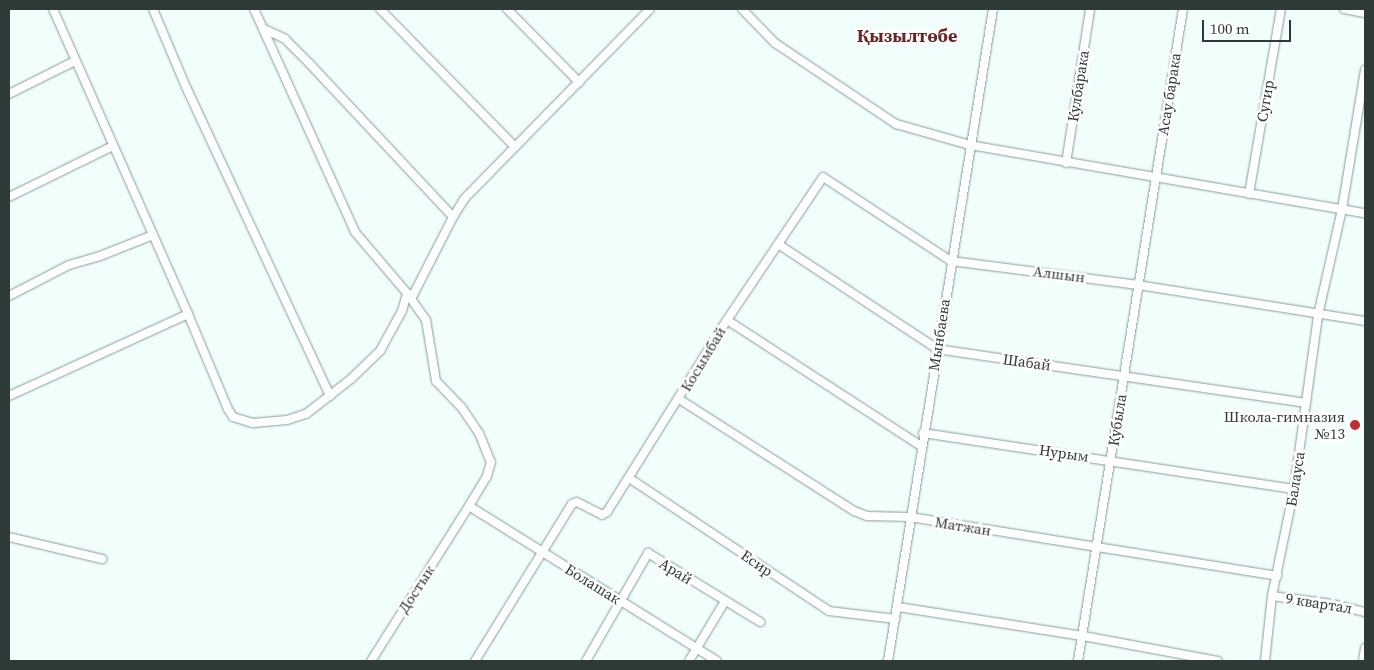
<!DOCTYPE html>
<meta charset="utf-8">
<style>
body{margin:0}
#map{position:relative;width:1374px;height:670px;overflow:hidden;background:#f2fefc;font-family:"Source Serif 4",serif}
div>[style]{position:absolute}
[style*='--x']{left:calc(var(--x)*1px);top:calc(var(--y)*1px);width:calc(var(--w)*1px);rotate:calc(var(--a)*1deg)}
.roads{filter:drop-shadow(0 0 1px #839e9a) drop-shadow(0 0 1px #839e9a)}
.minor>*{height:8px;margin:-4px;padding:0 4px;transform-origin:4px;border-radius:4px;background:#fff}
.dots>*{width:14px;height:14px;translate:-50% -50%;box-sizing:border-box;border:2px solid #fff;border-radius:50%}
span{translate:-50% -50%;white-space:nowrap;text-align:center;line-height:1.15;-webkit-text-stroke:5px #fff;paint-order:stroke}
.street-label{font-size:15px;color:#2e3a38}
.poi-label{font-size:15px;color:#2e3a38}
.right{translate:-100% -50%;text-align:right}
.quarter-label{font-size:18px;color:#692422;font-weight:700}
.frame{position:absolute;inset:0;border:10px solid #2e3a38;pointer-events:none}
.scale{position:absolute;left:1202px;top:20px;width:89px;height:22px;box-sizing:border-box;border:2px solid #2e3a38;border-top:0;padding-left:6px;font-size:15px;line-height:18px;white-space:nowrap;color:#2e3a38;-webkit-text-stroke:4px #fff;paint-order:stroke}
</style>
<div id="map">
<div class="roads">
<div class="minor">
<div style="--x:53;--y:9;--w:334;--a:66.1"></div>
<div style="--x:188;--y:314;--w:103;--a:67.2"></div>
<div style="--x:228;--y:409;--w:9;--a:58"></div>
<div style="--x:233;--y:417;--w:21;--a:17"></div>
<div style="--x:253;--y:423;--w:34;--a:-5"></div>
<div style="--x:287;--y:420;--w:20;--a:-18"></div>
<div style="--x:306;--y:414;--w:58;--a:-38"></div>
<div style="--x:352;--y:378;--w:39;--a:-44"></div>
<div style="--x:380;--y:351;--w:46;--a:-61.2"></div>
<div style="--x:402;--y:311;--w:19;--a:-74"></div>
<div style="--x:153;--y:9;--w:85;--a:67.1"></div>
<div style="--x:186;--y:87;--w:341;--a:65"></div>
<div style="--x:254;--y:9;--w:245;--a:65.6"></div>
<div style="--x:355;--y:232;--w:80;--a:49.6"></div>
<div style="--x:407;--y:293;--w:33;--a:55"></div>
<div style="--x:426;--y:320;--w:62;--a:80.7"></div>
<div style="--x:436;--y:381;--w:37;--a:46"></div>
<div style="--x:462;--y:408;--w:30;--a:56"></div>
<div style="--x:479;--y:433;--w:31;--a:68"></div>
<div style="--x:491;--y:462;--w:15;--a:106"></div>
<div style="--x:487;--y:476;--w:35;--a:121"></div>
<div style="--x:469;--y:506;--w:183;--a:122.3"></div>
<div style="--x:380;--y:9;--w:193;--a:45.6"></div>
<div style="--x:507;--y:9;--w:103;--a:45.4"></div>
<div style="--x:742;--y:9;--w:47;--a:45.9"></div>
<div style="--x:775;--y:43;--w:146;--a:33.8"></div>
<div style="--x:896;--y:124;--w:77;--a:15.8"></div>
<div style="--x:970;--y:145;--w:401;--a:9.8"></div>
<div style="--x:1344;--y:9;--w:21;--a:11"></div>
<div style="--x:264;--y:29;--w:23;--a:25"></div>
<div style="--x:285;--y:39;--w:34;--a:45"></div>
<div style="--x:309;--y:63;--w:211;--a:46.9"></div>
<div style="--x:453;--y:217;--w:92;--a:117.1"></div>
<div style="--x:9;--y:94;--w:74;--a:-26.6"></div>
<div style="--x:1066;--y:163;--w:156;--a:-81.1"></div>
<div style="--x:1249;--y:194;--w:188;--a:-80.2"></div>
<div style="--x:9;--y:197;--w:116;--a:-26.1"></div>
<div style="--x:453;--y:217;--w:22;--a:-58"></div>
<div style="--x:465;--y:198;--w:264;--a:-45.6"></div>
<div style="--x:778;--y:244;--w:191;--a:33.4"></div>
<div style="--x:937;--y:349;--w:373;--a:8.3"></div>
<div style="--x:9;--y:296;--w:68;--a:-27.3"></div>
<div style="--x:69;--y:265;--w:32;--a:-16"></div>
<div style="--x:100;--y:256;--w:57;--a:-21.6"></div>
<div style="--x:727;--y:320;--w:231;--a:33"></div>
<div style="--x:9;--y:396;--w:197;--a:-24.6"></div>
<div style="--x:679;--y:399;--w:208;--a:32.6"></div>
<div style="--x:854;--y:511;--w:14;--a:21"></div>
<div style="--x:867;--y:516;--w:43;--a:1.3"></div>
<div style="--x:910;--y:517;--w:372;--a:9.1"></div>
<div style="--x:923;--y:433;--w:375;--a:8.6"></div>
<div style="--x:629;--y:478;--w:240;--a:33.6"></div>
<div style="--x:829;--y:611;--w:67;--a:6.8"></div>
<div style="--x:469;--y:506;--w:292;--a:32"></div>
<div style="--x:9;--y:537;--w:96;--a:13.3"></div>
<div style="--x:1272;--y:596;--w:61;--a:7.6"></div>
<div style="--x:1332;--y:604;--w:34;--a:14"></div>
<div style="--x:898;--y:607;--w:187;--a:8.9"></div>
<div style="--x:1083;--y:636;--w:137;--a:10.5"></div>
<div style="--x:475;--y:661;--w:185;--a:-58.3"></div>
<div style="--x:572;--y:504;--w:5;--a:-22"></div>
<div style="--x:577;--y:502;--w:28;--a:27"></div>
<div style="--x:602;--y:515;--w:6;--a:-31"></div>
<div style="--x:607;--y:512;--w:226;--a:-58"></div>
<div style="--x:727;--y:320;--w:172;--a:-56.1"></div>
<div style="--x:823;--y:177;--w:153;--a:33.3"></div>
<div style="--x:951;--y:261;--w:189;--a:7.3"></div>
<div style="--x:1138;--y:285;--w:230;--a:9"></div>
<div style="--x:586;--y:661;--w:125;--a:-60.1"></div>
<div style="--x:648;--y:553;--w:132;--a:31.6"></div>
<div style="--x:689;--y:661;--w:70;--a:-59"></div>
<div style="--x:888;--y:661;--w:660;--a:-80.85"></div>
<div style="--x:1078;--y:661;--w:660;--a:-80.85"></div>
<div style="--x:1265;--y:661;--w:65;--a:-83.9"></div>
<div style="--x:1272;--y:596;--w:109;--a:-78.4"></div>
<div style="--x:1294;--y:489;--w:176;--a:-82.1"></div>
<div style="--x:1318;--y:315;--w:109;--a:-77.2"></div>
<div style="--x:1342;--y:209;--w:141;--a:-80.6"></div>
<div style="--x:1363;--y:661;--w:13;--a:-81"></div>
</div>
</div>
<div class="dots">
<div style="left:1355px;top:425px;background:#bd2d31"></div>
</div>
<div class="street-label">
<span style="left:1078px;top:86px;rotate:-81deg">Кулбарака</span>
<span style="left:1169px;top:94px;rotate:-81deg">Асау барака</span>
<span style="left:1265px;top:101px;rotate:-80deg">Сугир</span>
<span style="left:1059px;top:274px;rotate:7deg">Алшын</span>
<span style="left:939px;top:335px;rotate:-81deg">Мынбаева</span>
<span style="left:703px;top:359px;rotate:-59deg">Косымбай</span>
<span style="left:1027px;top:362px;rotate:8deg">Шабай</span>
<span style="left:1117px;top:420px;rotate:-81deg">Кубыла</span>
<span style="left:1064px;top:453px;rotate:8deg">Нурым</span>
<span style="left:1295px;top:479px;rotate:-81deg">Балауса</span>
<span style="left:963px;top:526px;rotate:9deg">Матжан</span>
<span style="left:757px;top:563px;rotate:34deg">Есир</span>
<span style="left:676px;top:571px;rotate:32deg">Арай</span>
<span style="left:593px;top:584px;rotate:32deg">Болашак</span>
<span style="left:416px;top:589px;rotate:-57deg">Достык</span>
<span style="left:1319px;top:603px;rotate:9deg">9 квартал</span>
</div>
<div class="poi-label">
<span class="right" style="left:1345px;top:425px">Школа-гимназия<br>№13</span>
</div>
<div class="quarter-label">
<span style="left:907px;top:36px">Қызылтөбе</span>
</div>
<div class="frame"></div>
<div class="scale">100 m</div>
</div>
